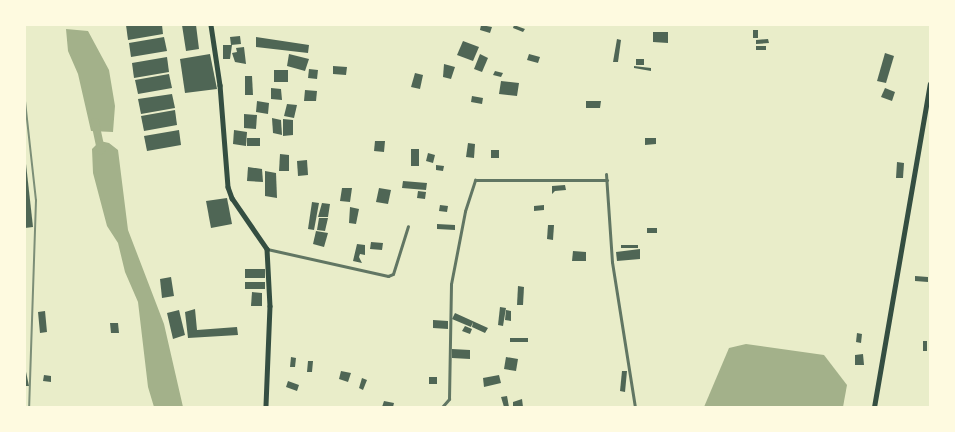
<!DOCTYPE html>
<style>
body{margin:0}
#map{position:relative;width:955px;height:432px;overflow:hidden;background:#e9edc9;font-family:Inter,sans-serif}
div>[style]{position:absolute}
[style*='--x']{left:calc(var(--x)*1px);top:calc(var(--y)*1px);width:calc(var(--w)*1px);rotate:calc(var(--a)*1deg)}
.water>*{inset:0;background:#a3b18a}
.canal>*{height:8px;margin:-4px;padding:0 4px;transform-origin:4px;border-radius:4px;background:#a3b18a}
.building>*{inset:0;background:#4f6655}
.minor>*{height:3px;margin:-1.5px;padding:0 1.5px;transform-origin:1.5px;border-radius:1.5px;background:#617663}
.secondary>*{height:4.5px;margin:-2.25px;padding:0 2.25px;transform-origin:2.25px;border-radius:2.25px;background:#344e41}
.primary>*{height:5px;margin:-2.5px;padding:0 2.5px;transform-origin:2.5px;border-radius:2.5px;background:#344e41}
.rail>*{height:2px;margin:-1px;padding:0 1px;transform-origin:1px;border-radius:1px;background:#7c8e77}
span{translate:-50% -50%;white-space:nowrap;text-align:center;line-height:1.15;-webkit-text-stroke:4px #fefae0;paint-order:stroke}
.frame{position:absolute;inset:0;border:26px solid #fefae0;pointer-events:none}
</style>
<div id="map">
<div class="water">
<div style="clip-path:polygon(66px 29px,88px 31px,109px 70px,115px 106px,113px 132px,91px 131px,78px 74px,68px 51px)"></div>
<div style="clip-path:polygon(100px 141px,109px 143px,118px 150px,128px 230px,164px 324px,183px 407px,154px 407px,148px 387px,138px 302px,125px 272px,118px 243px,107px 226px,93px 173px,92px 149px)"></div>
<div style="clip-path:polygon(746px 344px,824px 355px,847px 385px,843px 407px,704px 407px,729px 348px)"></div>
</div>
<div class="canal">
<div style="--x:95;--y:122;--w:29;--a:78"></div>
</div>
<div class="building">
<div style="clip-path:polygon(126px 25px,162px 25px,163px 34px,128px 40px)"></div>
<div style="clip-path:polygon(182px 25px,196px 25px,199px 49px,186px 51px)"></div>
<div style="clip-path:polygon(481px 25px,492px 27px,490px 33px,480px 30px)"></div>
<div style="clip-path:polygon(514px 25px,525px 29px,523px 32px,513px 28px)"></div>
<div style="clip-path:polygon(753px 30px,758px 30px,758px 38px,753px 38px)"></div>
<div style="clip-path:polygon(653px 32px,668px 32px,668px 43px,653px 42px)"></div>
<div style="clip-path:polygon(240px 36px,241px 44px,231px 45px,230px 37px)"></div>
<div style="clip-path:polygon(164px 37px,167px 51px,131px 57px,129px 43px)"></div>
<div style="clip-path:polygon(256px 37px,309px 45px,308px 53px,256px 47px)"></div>
<div style="clip-path:polygon(617px 39px,621px 40px,618px 62px,613px 62px)"></div>
<div style="clip-path:polygon(768px 39px,769px 43px,756px 44px,756px 40px)"></div>
<div style="clip-path:polygon(463px 41px,479px 47px,473px 61px,457px 55px)"></div>
<div style="clip-path:polygon(223px 45px,232px 45px,230px 59px,223px 59px)"></div>
<div style="clip-path:polygon(756px 46px,766px 46px,766px 50px,756px 50px)"></div>
<div style="clip-path:polygon(244px 47px,246px 64px,235px 62px,232px 53px,237px 52px,236px 48px)"></div>
<div style="clip-path:polygon(885px 53px,894px 56px,886px 83px,877px 81px)"></div>
<div style="clip-path:polygon(210px 54px,217px 89px,185px 93px,180px 59px)"></div>
<div style="clip-path:polygon(289px 54px,309px 59px,305px 71px,287px 66px)"></div>
<div style="clip-path:polygon(480px 54px,488px 58px,482px 72px,474px 69px)"></div>
<div style="clip-path:polygon(529px 54px,540px 57px,538px 63px,527px 60px)"></div>
<div style="clip-path:polygon(167px 57px,169px 72px,134px 78px,132px 63px)"></div>
<div style="clip-path:polygon(636px 59px,644px 59px,644px 65px,636px 65px)"></div>
<div style="clip-path:polygon(444px 64px,455px 67px,451px 79px,443px 77px)"></div>
<div style="clip-path:polygon(333px 66px,347px 67px,346px 75px,333px 74px)"></div>
<div style="clip-path:polygon(634px 66px,651px 68px,651px 71px,634px 68px)"></div>
<div style="clip-path:polygon(309px 69px,318px 70px,317px 79px,308px 78px)"></div>
<div style="clip-path:polygon(274px 70px,288px 70px,288px 82px,274px 82px)"></div>
<div style="clip-path:polygon(495px 71px,503px 73px,501px 77px,493px 75px)"></div>
<div style="clip-path:polygon(415px 73px,423px 75px,420px 89px,411px 87px)"></div>
<div style="clip-path:polygon(169px 74px,172px 88px,138px 94px,135px 80px)"></div>
<div style="clip-path:polygon(245px 76px,252px 76px,253px 95px,245px 95px)"></div>
<div style="clip-path:polygon(501px 81px,519px 83px,517px 96px,499px 94px)"></div>
<div style="clip-path:polygon(271px 88px,281px 89px,282px 100px,271px 99px)"></div>
<div style="clip-path:polygon(885px 88px,895px 92px,892px 101px,881px 97px)"></div>
<div style="clip-path:polygon(305px 90px,317px 91px,316px 101px,304px 101px)"></div>
<div style="clip-path:polygon(172px 94px,175px 108px,141px 114px,138px 99px)"></div>
<div style="clip-path:polygon(472px 96px,483px 98px,482px 104px,471px 102px)"></div>
<div style="clip-path:polygon(257px 101px,269px 103px,268px 114px,256px 112px)"></div>
<div style="clip-path:polygon(586px 101px,601px 101px,600px 108px,586px 108px)"></div>
<div style="clip-path:polygon(287px 104px,297px 105px,294px 118px,284px 116px)"></div>
<div style="clip-path:polygon(175px 110px,177px 125px,144px 131px,141px 116px)"></div>
<div style="clip-path:polygon(244px 114px,257px 115px,256px 129px,244px 128px)"></div>
<div style="clip-path:polygon(272px 118px,281px 120px,282px 135px,273px 133px)"></div>
<div style="clip-path:polygon(283px 119px,293px 120px,293px 135px,283px 136px)"></div>
<div style="clip-path:polygon(179px 130px,181px 145px,147px 151px,144px 136px)"></div>
<div style="clip-path:polygon(234px 130px,247px 132px,246px 146px,233px 144px)"></div>
<div style="clip-path:polygon(247px 138px,260px 138px,260px 146px,247px 146px)"></div>
<div style="clip-path:polygon(645px 138px,656px 138px,656px 144px,645px 145px)"></div>
<div style="clip-path:polygon(375px 141px,385px 141px,384px 152px,374px 151px)"></div>
<div style="clip-path:polygon(468px 143px,475px 144px,474px 158px,466px 157px)"></div>
<div style="clip-path:polygon(411px 149px,419px 149px,419px 166px,411px 166px)"></div>
<div style="clip-path:polygon(491px 150px,499px 150px,499px 158px,491px 158px)"></div>
<div style="clip-path:polygon(428px 153px,435px 155px,433px 163px,426px 161px)"></div>
<div style="clip-path:polygon(280px 154px,289px 155px,289px 171px,279px 171px)"></div>
<div style="clip-path:polygon(25px 155px,33px 227px,25px 228px)"></div>
<div style="clip-path:polygon(307px 160px,308px 175px,298px 176px,297px 161px)"></div>
<div style="clip-path:polygon(897px 162px,904px 163px,903px 178px,896px 178px)"></div>
<div style="clip-path:polygon(436px 165px,444px 166px,443px 171px,436px 170px)"></div>
<div style="clip-path:polygon(248px 167px,262px 169px,263px 182px,247px 181px)"></div>
<div style="clip-path:polygon(265px 171px,276px 173px,277px 198px,265px 196px)"></div>
<div style="clip-path:polygon(403px 181px,427px 183px,426px 190px,402px 188px)"></div>
<div style="clip-path:polygon(565px 185px,566px 190px,555px 191px,552px 194px,552px 186px)"></div>
<div style="clip-path:polygon(342px 188px,352px 188px,350px 202px,340px 201px)"></div>
<div style="clip-path:polygon(379px 188px,391px 190px,388px 204px,376px 202px)"></div>
<div style="clip-path:polygon(418px 191px,426px 192px,425px 199px,417px 198px)"></div>
<div style="clip-path:polygon(227px 198px,232px 224px,211px 228px,206px 201px)"></div>
<div style="clip-path:polygon(312px 202px,319px 203px,314px 230px,308px 229px)"></div>
<div style="clip-path:polygon(322px 203px,330px 204px,328px 217px,318px 217px)"></div>
<div style="clip-path:polygon(440px 205px,448px 206px,447px 212px,439px 211px)"></div>
<div style="clip-path:polygon(544px 205px,544px 210px,534px 211px,534px 206px)"></div>
<div style="clip-path:polygon(350px 207px,359px 209px,356px 224px,349px 223px)"></div>
<div style="clip-path:polygon(319px 218px,328px 218px,325px 231px,317px 230px)"></div>
<div style="clip-path:polygon(437px 224px,455px 225px,455px 230px,437px 229px)"></div>
<div style="clip-path:polygon(548px 225px,554px 225px,553px 240px,547px 239px)"></div>
<div style="clip-path:polygon(647px 228px,657px 228px,657px 233px,647px 233px)"></div>
<div style="clip-path:polygon(316px 231px,328px 233px,324px 247px,313px 244px)"></div>
<div style="clip-path:polygon(371px 242px,383px 243px,382px 250px,370px 249px)"></div>
<div style="clip-path:polygon(357px 244px,365px 245px,365px 255px,360px 254px,359px 257px,362px 263px,353px 261px)"></div>
<div style="clip-path:polygon(621px 245px,638px 245px,638px 248px,621px 248px)"></div>
<div style="clip-path:polygon(640px 249px,640px 259px,617px 261px,616px 252px)"></div>
<div style="clip-path:polygon(573px 251px,586px 252px,586px 261px,572px 261px)"></div>
<div style="clip-path:polygon(245px 269px,265px 269px,265px 278px,245px 278px)"></div>
<div style="clip-path:polygon(915px 276px,928px 277px,928px 282px,915px 281px)"></div>
<div style="clip-path:polygon(171px 277px,174px 296px,162px 298px,160px 279px)"></div>
<div style="clip-path:polygon(245px 282px,265px 282px,265px 289px,245px 289px)"></div>
<div style="clip-path:polygon(518px 286px,524px 287px,523px 305px,517px 305px)"></div>
<div style="clip-path:polygon(252px 292px,262px 293px,262px 306px,251px 306px)"></div>
<div style="clip-path:polygon(500px 307px,506px 308px,503px 326px,498px 325px)"></div>
<div style="clip-path:polygon(195px 309px,197px 330px,237px 327px,238px 335px,188px 338px,185px 312px)"></div>
<div style="clip-path:polygon(179px 310px,185px 335px,173px 339px,167px 313px)"></div>
<div style="clip-path:polygon(506px 310px,511px 311px,511px 321px,505px 320px)"></div>
<div style="clip-path:polygon(45px 311px,47px 332px,40px 333px,38px 312px)"></div>
<div style="clip-path:polygon(455px 313px,488px 328px,485px 333px,472px 327px,473px 322px,471px 327px,452px 319px)"></div>
<div style="clip-path:polygon(433px 320px,448px 321px,448px 329px,433px 328px)"></div>
<div style="clip-path:polygon(110px 323px,118px 323px,119px 333px,111px 333px)"></div>
<div style="clip-path:polygon(465px 326px,472px 329px,470px 334px,462px 331px)"></div>
<div style="clip-path:polygon(857px 333px,862px 334px,861px 343px,856px 342px)"></div>
<div style="clip-path:polygon(510px 338px,528px 338px,528px 342px,510px 342px)"></div>
<div style="clip-path:polygon(923px 341px,927px 341px,927px 351px,923px 351px)"></div>
<div style="clip-path:polygon(452px 349px,470px 350px,470px 359px,452px 358px)"></div>
<div style="clip-path:polygon(863px 354px,864px 365px,855px 365px,855px 355px)"></div>
<div style="clip-path:polygon(291px 357px,296px 358px,295px 367px,290px 367px)"></div>
<div style="clip-path:polygon(506px 357px,518px 359px,516px 371px,504px 369px)"></div>
<div style="clip-path:polygon(308px 361px,313px 361px,312px 372px,307px 372px)"></div>
<div style="clip-path:polygon(25px 367px,29px 386px,25px 386px)"></div>
<div style="clip-path:polygon(341px 371px,351px 373px,348px 382px,339px 379px)"></div>
<div style="clip-path:polygon(622px 371px,627px 371px,625px 392px,620px 391px)"></div>
<div style="clip-path:polygon(44px 375px,51px 376px,51px 382px,43px 381px)"></div>
<div style="clip-path:polygon(499px 375px,501px 383px,484px 387px,483px 378px)"></div>
<div style="clip-path:polygon(429px 377px,437px 377px,437px 384px,429px 384px)"></div>
<div style="clip-path:polygon(362px 378px,367px 380px,363px 390px,359px 388px)"></div>
<div style="clip-path:polygon(288px 381px,299px 385px,297px 391px,286px 387px)"></div>
<div style="clip-path:polygon(507px 396px,509px 407px,504px 407px,501px 397px)"></div>
<div style="clip-path:polygon(522px 399px,523px 407px,513px 407px,513px 402px)"></div>
<div style="clip-path:polygon(384px 401px,394px 403px,393px 407px,382px 407px)"></div>
</div>
<div class="minor">
<div style="--x:606;--y:174;--w:88;--a:86.1"></div>
<div style="--x:612;--y:262;--w:147;--a:81"></div>
<div style="--x:267;--y:249;--w:124;--a:12.6"></div>
<div style="--x:388;--y:276;--w:5;--a:-22"></div>
<div style="--x:393;--y:274;--w:50;--a:-72.6"></div>
<div style="--x:442;--y:407;--w:11;--a:-49"></div>
<div style="--x:449;--y:399;--w:115;--a:-89"></div>
<div style="--x:451;--y:284;--w:74;--a:-79.1"></div>
<div style="--x:465;--y:211;--w:33;--a:-72"></div>
<div style="--x:475;--y:180;--w:132;--a:0"></div>
</div>
<div class="secondary">
<div style="--x:211;--y:25;--w:61;--a:81.5"></div>
<div style="--x:220;--y:85;--w:102;--a:85.5"></div>
<div style="--x:228;--y:187;--w:12;--a:70"></div>
<div style="--x:232;--y:198;--w:62;--a:55.5"></div>
<div style="--x:267;--y:249;--w:57;--a:87"></div>
<div style="--x:270;--y:306;--w:101;--a:92.3"></div>
</div>
<div class="primary">
<div style="--x:874;--y:407;--w:328;--a:-80.2"></div>
</div>
<div class="rail">
<div style="--x:25;--y:101;--w:100;--a:83.7"></div>
<div style="--x:36;--y:200;--w:207;--a:91.9"></div>
</div>
<div class="frame"></div>
</div>
